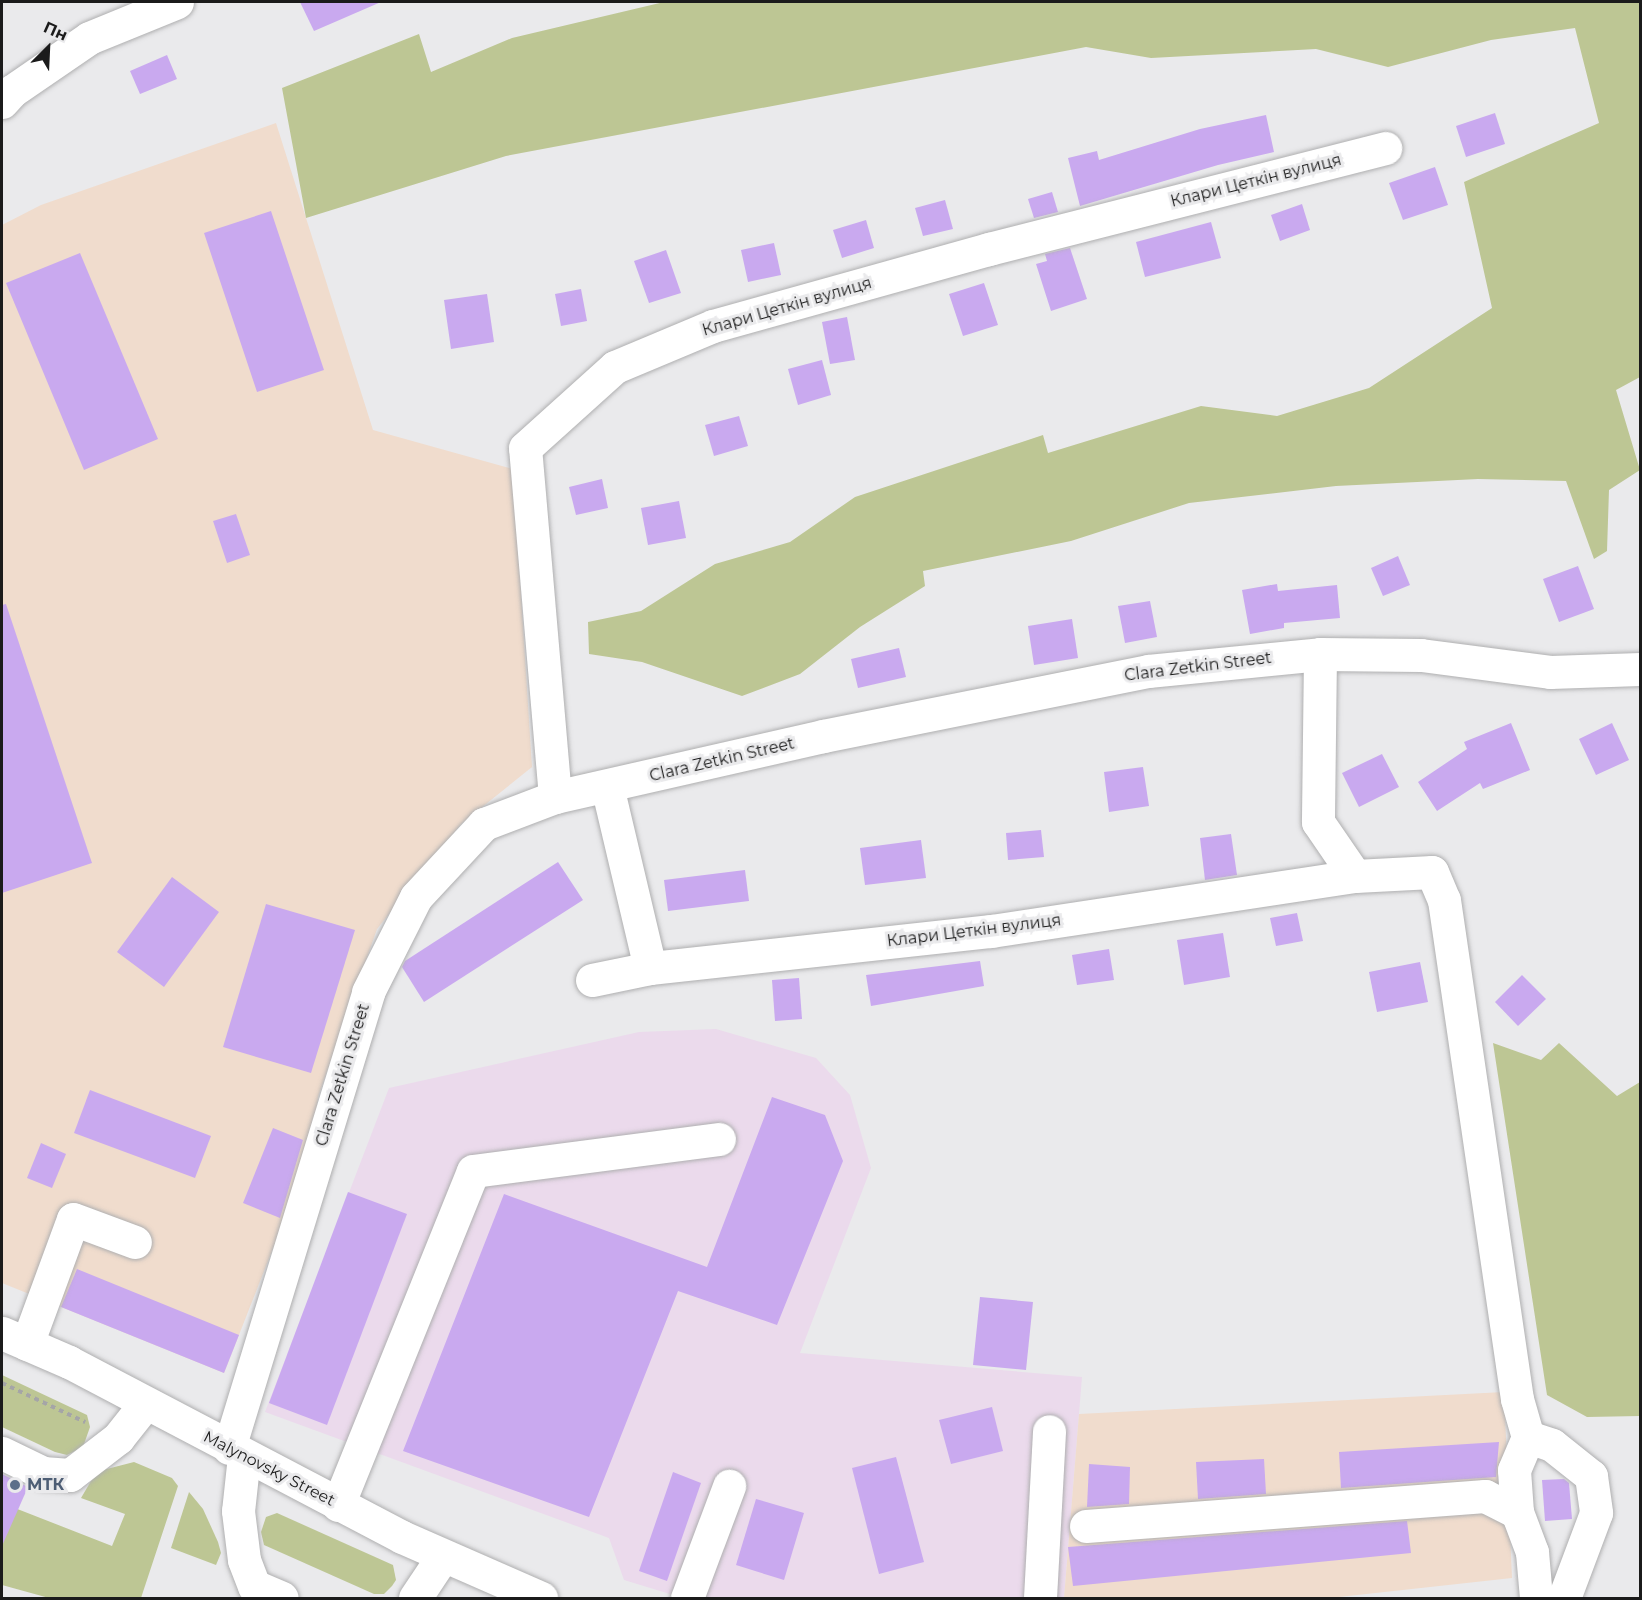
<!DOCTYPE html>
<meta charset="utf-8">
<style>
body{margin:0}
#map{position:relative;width:1642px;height:1600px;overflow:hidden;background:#eaeaec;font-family:Montserrat,sans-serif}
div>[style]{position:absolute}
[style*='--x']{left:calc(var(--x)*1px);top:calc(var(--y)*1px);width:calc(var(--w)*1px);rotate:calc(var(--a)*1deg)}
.commercial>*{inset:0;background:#ebdaec}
.industrial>*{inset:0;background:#f0dccd}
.green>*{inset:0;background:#bdc694}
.building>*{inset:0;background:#c9a9ef}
.path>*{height:4px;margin-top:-2px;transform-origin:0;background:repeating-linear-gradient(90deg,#a5a5a7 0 4.5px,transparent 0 9px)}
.roads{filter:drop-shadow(0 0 2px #afafb0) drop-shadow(0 0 2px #afafb0)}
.minor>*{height:33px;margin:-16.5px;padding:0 16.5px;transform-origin:16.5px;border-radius:16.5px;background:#fff}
.major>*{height:33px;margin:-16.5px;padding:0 16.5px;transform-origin:16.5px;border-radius:16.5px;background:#fff}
.dots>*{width:16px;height:16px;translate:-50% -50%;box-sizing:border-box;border:3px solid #eaeaec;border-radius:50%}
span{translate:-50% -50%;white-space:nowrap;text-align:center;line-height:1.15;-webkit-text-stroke:6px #eaeaec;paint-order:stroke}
.street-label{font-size:16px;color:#1b1b1b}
.service-label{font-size:16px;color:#4e5e75;font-weight:700}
.left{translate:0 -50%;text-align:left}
.frame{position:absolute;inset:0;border:3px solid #1b1b1b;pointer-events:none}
.north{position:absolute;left:18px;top:18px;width:60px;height:60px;-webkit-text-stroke:4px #eaeaec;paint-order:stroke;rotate:24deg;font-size:16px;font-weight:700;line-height:24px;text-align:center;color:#1b1b1b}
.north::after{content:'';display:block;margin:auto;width:21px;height:27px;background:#1b1b1b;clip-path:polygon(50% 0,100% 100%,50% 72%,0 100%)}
</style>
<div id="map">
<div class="commercial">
<div style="clip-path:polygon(716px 1029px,816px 1058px,850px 1095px,871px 1168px,800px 1353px,1082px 1377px,1064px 1598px,683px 1598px,624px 1580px,609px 1538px,265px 1412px,389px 1088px,639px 1032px)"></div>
</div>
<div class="industrial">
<div style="clip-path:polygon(276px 123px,373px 430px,513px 469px,532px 767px,461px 824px,377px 929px,318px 1097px,314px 1144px,224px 1373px,2px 1283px,2px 225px,41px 205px)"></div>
<div style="clip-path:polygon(1504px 1392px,1512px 1578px,1330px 1598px,1064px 1598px,1079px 1414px)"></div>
</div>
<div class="green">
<div style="clip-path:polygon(664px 2px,1640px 2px,1640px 377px,1616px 390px,1640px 470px,1609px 490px,1607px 551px,1594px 559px,1566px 481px,1478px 479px,1336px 486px,1189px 503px,1071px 541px,923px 571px,925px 586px,860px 627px,800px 674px,742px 696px,642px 662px,589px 654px,588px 622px,641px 611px,715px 564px,790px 542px,855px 497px,1043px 435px,1048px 453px,1201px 406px,1277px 416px,1369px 388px,1492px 308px,1464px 182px,1599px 123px,1575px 28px,1491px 40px,1388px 67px,1316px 49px,1151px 58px,1086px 47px,506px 156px,306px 218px,282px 88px,419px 34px,431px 72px,512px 38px)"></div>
<div style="clip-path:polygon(1493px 1043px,1541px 1060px,1559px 1043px,1617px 1096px,1640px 1082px,1640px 1416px,1587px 1417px,1547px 1395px)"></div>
<div style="clip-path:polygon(2px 1375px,87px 1415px,90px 1427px,83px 1447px,67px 1455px,55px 1452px,2px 1427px)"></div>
<div style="clip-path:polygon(134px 1462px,172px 1478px,178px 1486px,141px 1598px,49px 1598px,2px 1585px,2px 1503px,112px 1546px,125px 1514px,81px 1498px,91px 1481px,103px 1470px)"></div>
<div style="clip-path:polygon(189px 1492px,203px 1509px,218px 1542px,221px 1553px,216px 1565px,171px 1548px)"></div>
<div style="clip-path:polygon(277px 1513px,393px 1565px,396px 1580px,392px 1586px,384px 1594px,374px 1594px,264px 1545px,261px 1532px,266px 1517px)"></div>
</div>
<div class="building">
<div style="clip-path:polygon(300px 2px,381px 2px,314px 31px)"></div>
<div style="clip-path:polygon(167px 55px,177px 79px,140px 94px,130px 71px)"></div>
<div style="clip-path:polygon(1495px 113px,1505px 144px,1466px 157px,1456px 126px)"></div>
<div style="clip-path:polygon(1266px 115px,1274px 152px,1218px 165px,1080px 206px,1068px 158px,1097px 151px,1099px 160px,1200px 129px)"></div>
<div style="clip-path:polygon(1435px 167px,1448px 205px,1403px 220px,1389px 183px)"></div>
<div style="clip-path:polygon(1052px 192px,1058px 212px,1034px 218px,1028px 199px)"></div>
<div style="clip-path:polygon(945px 200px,953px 229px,923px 236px,915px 208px)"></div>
<div style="clip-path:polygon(1302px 204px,1310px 230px,1280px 241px,1271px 215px)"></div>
<div style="clip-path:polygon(271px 211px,324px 370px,257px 392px,204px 233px)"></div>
<div style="clip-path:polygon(866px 220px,874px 248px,842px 258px,833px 230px)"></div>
<div style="clip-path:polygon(1211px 222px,1221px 258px,1145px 277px,1136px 242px)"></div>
<div style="clip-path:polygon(774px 243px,781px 275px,748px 282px,741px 250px)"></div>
<div style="clip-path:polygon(1070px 248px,1087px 299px,1051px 311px,1036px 264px,1047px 261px,1045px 254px)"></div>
<div style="clip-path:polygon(666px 250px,681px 293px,649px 303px,634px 261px)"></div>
<div style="clip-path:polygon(80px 253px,158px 439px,84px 470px,6px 283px)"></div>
<div style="clip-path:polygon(984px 283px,998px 325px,963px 336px,949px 294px)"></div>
<div style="clip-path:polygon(581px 289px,587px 321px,561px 326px,555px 294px)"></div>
<div style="clip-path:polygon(487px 294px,494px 342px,451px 349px,444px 300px)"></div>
<div style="clip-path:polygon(847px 317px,855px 360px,830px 364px,822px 322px)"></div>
<div style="clip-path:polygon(822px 360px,831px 395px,798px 405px,788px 369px)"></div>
<div style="clip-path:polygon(739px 416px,748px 446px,714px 456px,705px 425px)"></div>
<div style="clip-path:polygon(602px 479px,608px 508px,576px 515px,569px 487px)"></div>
<div style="clip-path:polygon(679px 501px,686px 538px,648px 545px,641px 508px)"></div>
<div style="clip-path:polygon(236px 514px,250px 555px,227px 563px,213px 521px)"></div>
<div style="clip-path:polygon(1398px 556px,1410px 585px,1383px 596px,1371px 568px)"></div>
<div style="clip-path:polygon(1578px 566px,1594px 609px,1559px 622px,1543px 579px)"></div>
<div style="clip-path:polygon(1277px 584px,1278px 591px,1337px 585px,1340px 618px,1284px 623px,1284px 628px,1250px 634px,1242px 590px)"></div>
<div style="clip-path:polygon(1150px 601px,1157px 637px,1125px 643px,1118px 606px)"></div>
<div style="clip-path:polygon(6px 604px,92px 863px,2px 893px,2px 605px)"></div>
<div style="clip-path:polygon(1072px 619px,1078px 658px,1034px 665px,1028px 626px)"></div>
<div style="clip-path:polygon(899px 648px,906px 677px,858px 688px,851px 659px)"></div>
<div style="clip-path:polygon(1511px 723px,1530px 770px,1483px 789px,1480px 783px,1437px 811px,1418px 782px,1467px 749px,1464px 742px)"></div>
<div style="clip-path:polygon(1612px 723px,1629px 760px,1596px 775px,1579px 739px)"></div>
<div style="clip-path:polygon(1382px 754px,1399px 787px,1359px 807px,1342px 773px)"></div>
<div style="clip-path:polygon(1143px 767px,1149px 806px,1109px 812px,1104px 772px)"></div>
<div style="clip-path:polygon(1041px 830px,1044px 857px,1008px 860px,1006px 833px)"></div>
<div style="clip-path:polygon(1231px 834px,1237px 875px,1205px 880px,1200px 838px)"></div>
<div style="clip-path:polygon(921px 840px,926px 878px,865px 885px,860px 848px)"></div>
<div style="clip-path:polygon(558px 862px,583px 900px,424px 1002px,402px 967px,405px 961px)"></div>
<div style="clip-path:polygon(745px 870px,749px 901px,668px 911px,664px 880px)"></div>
<div style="clip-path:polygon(172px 877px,219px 912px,164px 987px,117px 952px)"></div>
<div style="clip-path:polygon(266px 904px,355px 930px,311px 1073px,223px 1047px)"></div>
<div style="clip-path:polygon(1297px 913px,1303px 941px,1276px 946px,1270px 918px)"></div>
<div style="clip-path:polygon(1223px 933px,1230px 977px,1184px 985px,1177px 940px)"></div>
<div style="clip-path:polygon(1109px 949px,1114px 980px,1077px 985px,1072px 955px)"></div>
<div style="clip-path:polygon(980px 961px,984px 986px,871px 1006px,866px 975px)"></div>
<div style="clip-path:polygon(1420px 962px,1428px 1002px,1377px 1012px,1369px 972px)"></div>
<div style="clip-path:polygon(1522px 975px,1546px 999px,1518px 1026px,1495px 1002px)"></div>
<div style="clip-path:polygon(799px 978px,802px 1019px,775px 1021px,772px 980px)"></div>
<div style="clip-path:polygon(90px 1090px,211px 1136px,195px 1178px,74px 1133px)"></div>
<div style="clip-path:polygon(772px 1097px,825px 1115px,843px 1161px,777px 1325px,678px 1291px,589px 1517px,403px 1451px,504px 1194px,707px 1267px)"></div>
<div style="clip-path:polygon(273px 1128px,303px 1140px,280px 1218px,243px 1203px)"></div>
<div style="clip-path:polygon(41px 1143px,66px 1154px,52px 1188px,27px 1178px)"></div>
<div style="clip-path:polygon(348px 1192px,407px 1214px,327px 1425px,269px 1403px)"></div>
<div style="clip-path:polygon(77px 1269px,239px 1335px,224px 1373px,61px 1307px)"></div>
<div style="clip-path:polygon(980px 1297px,1033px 1302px,1026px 1370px,973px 1365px)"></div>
<div style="clip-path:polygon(992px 1407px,1003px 1451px,951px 1464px,939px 1420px)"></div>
<div style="clip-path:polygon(1499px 1442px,1496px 1477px,1341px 1488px,1339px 1452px)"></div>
<div style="clip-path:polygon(896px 1457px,924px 1562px,879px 1574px,852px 1468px)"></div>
<div style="clip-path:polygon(1264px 1459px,1266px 1494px,1198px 1499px,1196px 1462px)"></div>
<div style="clip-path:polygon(1089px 1464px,1130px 1467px,1129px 1504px,1087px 1507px)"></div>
<div style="clip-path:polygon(673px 1472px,701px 1483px,667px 1581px,639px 1571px)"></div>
<div style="clip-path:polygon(2px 1474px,28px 1487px,2px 1546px)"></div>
<div style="clip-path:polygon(1564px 1479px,1569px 1483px,1572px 1519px,1545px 1521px,1542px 1480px)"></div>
<div style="clip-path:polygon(756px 1499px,804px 1513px,784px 1580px,736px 1565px)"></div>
<div style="clip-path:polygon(1407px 1521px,1411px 1553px,1073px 1586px,1068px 1547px)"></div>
</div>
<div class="path">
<div style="--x:2;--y:1383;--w:92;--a:25.2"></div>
</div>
<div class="roads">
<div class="minor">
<div style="--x:2;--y:102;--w:15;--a:-48"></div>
<div style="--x:12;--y:91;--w:93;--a:-34.5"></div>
<div style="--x:89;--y:38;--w:95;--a:-22.2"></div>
<div style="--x:1320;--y:654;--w:168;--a:90.7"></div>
<div style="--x:1318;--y:822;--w:65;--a:55.6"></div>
<div style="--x:1355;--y:876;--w:77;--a:-3"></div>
<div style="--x:1432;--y:872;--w:30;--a:67"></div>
<div style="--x:1444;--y:900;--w:504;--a:81.68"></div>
<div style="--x:1517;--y:1399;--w:40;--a:74"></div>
<div style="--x:1528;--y:1437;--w:25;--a:18"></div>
<div style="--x:1552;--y:1445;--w:50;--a:38.5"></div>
<div style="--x:1591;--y:1476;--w:37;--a:82"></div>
<div style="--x:1596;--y:1513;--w:91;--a:110.6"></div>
<div style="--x:607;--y:786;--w:187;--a:76.7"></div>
<div style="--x:555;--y:797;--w:350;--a:-94.9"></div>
<div style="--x:525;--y:448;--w:121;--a:-42"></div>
<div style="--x:615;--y:367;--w:106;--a:-22.7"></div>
<div style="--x:713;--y:326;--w:287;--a:-15.6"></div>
<div style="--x:989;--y:249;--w:409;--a:-14.3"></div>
<div style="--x:592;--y:980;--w:59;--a:-11.7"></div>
<div style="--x:650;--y:968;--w:343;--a:-6.2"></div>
<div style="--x:991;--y:931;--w:368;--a:-8.6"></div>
<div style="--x:27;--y:1344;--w:133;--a:-69.8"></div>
<div style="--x:73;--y:1219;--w:66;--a:20.4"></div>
<div style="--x:229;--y:1448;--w:477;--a:-73"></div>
<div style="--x:368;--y:992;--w:106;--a:-63.2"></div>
<div style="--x:416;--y:897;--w:100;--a:-47"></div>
<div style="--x:484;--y:824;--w:76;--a:-20.8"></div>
<div style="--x:555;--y:797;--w:275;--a:-12.8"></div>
<div style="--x:823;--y:736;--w:331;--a:-11.3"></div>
<div style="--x:1148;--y:671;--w:173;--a:-5.6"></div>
<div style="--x:1320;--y:654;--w:101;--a:0.6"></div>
<div style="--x:1421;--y:655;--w:130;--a:7.5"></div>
<div style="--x:1550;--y:672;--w:90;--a:-1.9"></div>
<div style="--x:2;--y:1453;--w:46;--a:26"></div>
<div style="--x:43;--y:1473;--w:27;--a:4"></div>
<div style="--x:70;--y:1475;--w:61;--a:-37.6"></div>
<div style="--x:118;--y:1438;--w:43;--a:-51.5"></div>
<div style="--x:244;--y:1456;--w:55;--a:96.2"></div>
<div style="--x:238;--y:1511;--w:49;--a:83"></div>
<div style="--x:244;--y:1560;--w:28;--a:69"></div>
<div style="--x:254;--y:1586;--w:30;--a:23"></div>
<div style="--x:338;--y:1505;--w:360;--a:-68"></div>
<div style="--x:473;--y:1171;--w:248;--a:-7.4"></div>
<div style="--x:1517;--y:1512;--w:42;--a:-94.1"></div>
<div style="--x:1514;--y:1470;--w:36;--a:-67"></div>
<div style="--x:1086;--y:1526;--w:400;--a:-4.3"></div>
<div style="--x:1485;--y:1496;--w:36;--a:27"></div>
<div style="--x:1517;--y:1512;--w:43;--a:69.4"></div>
<div style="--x:1532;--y:1552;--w:46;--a:85"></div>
<div style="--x:415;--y:1598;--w:50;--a:-56.3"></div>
<div style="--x:687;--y:1598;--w:120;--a:-69.4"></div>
<div style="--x:1040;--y:1598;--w:167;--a:-86.9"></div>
</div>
<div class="major">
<div style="--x:2;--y:1333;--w:73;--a:23.4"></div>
<div style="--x:69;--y:1362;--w:376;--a:27.7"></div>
<div style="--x:402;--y:1537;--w:152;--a:23.7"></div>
</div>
</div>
<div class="dots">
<div style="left:15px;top:1485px;background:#5c6f8a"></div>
</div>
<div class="street-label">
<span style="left:1256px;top:181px;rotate:-14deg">Клари Цеткін вулиця</span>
<span style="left:787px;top:307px;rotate:-16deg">Клари Цеткін вулиця</span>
<span style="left:1198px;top:667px;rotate:-7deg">Clara Zetkin Street</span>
<span style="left:722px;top:760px;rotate:-13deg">Clara Zetkin Street</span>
<span style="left:974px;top:931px;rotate:-7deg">Клари Цеткін вулиця</span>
<span style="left:343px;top:1075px;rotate:-73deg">Clara Zetkin Street</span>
<span style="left:269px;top:1469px;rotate:27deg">Malynovsky Street</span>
</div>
<div class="service-label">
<span class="left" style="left:27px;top:1485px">МТК</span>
</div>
<div class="frame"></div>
<div class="north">Пн</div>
</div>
